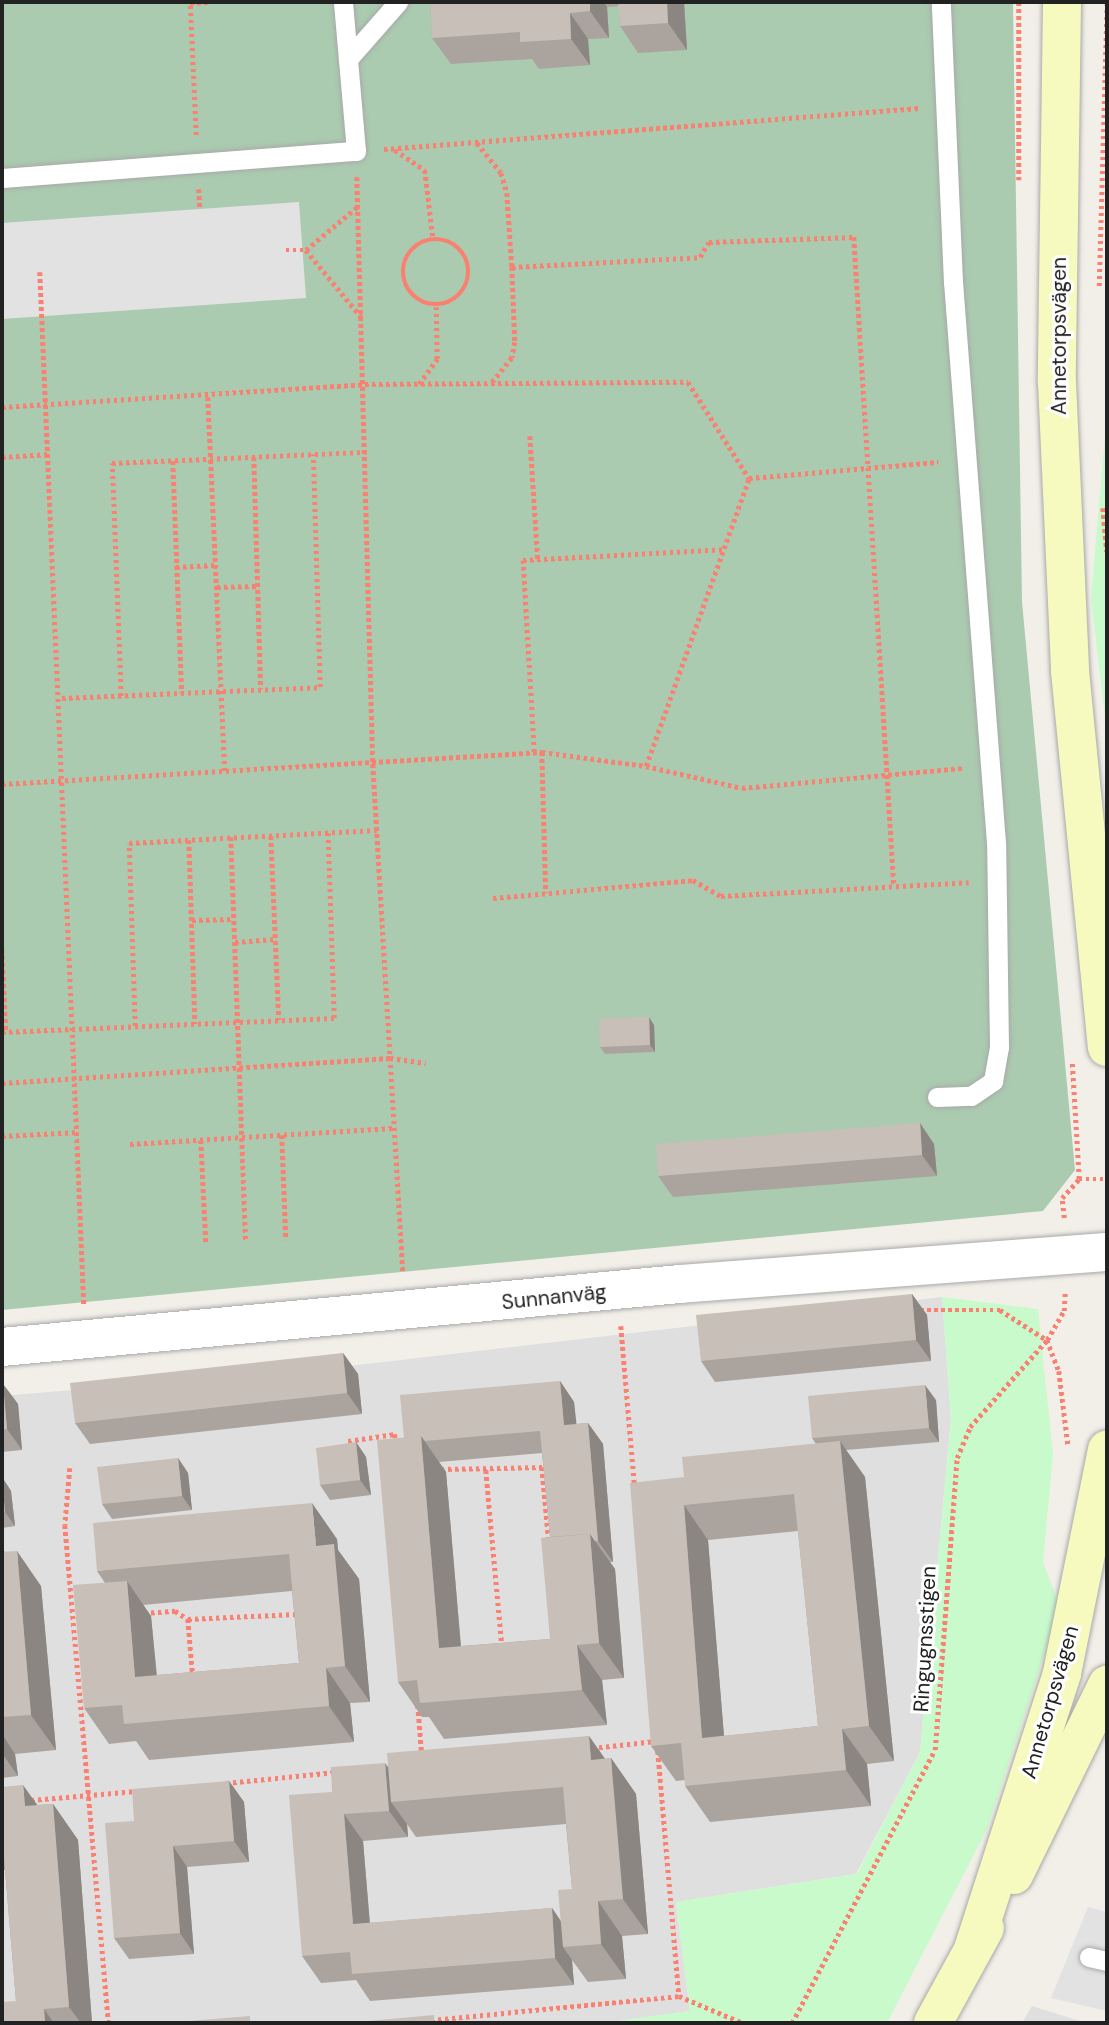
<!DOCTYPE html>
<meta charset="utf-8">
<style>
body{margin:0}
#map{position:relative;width:1109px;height:2025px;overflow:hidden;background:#f2efe9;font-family:"DM Sans",sans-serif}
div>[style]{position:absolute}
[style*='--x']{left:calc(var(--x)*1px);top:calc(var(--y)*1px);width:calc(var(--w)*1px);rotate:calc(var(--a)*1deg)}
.residential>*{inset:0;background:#e0dfdf}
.cemetery>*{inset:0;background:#aacbaf}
.park>*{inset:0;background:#c8facc}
.parking>*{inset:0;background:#e2e2e2}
.path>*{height:4.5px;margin-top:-2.25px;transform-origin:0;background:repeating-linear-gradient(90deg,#fa8072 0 3.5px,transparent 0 7px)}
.path>.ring{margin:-2.25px;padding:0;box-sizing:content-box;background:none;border:4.5px solid #fa8072;border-radius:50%}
.roads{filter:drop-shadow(0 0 2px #a9a9a9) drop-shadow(0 0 2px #a9a9a9)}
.service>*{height:19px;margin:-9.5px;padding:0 9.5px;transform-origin:9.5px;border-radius:9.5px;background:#fff}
.minor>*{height:38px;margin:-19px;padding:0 19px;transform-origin:19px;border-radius:19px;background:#fff}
.secondary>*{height:38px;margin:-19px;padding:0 19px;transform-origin:19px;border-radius:19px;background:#f7fabf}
.wall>*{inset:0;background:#aba49e}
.shaded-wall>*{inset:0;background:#8b8681}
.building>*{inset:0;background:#c7bfb8}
span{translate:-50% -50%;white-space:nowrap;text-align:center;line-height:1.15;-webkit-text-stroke:6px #fff;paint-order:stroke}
.street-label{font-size:21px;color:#222}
.frame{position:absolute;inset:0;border:4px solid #222;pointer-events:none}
</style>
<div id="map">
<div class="residential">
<div style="clip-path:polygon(942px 1297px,951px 1419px,920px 1752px,856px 1874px,676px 1902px,690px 2011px,603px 2023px,2px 2023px,2px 1396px,340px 1367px)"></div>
<div style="clip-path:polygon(1032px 2006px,1086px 2023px,1022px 2023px)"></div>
</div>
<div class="cemetery">
<div style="clip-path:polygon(2px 2px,1013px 2px,1022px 602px,1075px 1170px,1043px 1211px,2px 1310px)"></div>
</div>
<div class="park">
<div style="clip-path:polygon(1107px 413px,1107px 734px,1091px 598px)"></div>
<div style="clip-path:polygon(942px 1297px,1038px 1309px,1053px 1454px,1043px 1562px,1060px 1607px,987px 1829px,887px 2023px,603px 2023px,690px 2011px,676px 1902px,857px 1874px,920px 1752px,951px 1419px)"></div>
</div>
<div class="parking">
<div style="clip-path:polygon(299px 202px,306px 298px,2px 319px,2px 223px)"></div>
<div style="clip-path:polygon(1088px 1907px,1107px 1912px,1107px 2011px,1051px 1998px)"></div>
</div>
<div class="path">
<div style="--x:1019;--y:2;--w:178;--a:90"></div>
<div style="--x:196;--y:135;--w:132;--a:-92.6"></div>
<div style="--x:190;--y:3;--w:18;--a:-3"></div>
<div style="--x:477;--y:143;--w:38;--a:51"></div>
<div style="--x:501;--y:173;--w:21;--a:73"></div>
<div style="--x:507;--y:193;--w:74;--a:86.1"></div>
<div style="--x:512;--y:267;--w:75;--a:87.7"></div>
<div style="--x:515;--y:342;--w:16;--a:101"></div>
<div style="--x:512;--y:358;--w:32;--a:129"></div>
<div style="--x:384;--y:149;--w:538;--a:-4.37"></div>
<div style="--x:395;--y:150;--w:36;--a:34"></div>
<div style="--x:425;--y:170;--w:67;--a:83.2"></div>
<div style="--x:357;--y:177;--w:587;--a:88.44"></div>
<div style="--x:373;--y:764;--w:510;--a:86.63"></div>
<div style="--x:199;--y:189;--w:20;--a:87"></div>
<div class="ring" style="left:403px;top:239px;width:61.5px;height:61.5px"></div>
<div style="--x:286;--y:250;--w:20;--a:0"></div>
<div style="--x:306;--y:250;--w:88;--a:50.5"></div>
<div style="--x:306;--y:250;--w:68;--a:-40.2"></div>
<div style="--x:512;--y:267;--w:188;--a:-3"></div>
<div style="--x:700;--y:257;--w:17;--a:-59"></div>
<div style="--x:709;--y:242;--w:145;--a:-2"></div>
<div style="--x:854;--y:237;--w:650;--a:86.47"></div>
<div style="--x:40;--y:272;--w:1033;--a:87.56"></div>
<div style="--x:1099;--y:286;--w:282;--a:-88.4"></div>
<div style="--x:419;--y:384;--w:31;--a:-54"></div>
<div style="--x:437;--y:359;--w:52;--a:-91.1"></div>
<div style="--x:208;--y:397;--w:375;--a:87.4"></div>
<div style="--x:2;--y:407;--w:364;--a:-3.6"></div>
<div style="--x:365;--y:384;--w:323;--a:-0.4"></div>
<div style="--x:688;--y:382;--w:114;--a:57.6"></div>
<div style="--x:530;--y:436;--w:123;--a:86.3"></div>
<div style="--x:2;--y:457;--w:47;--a:-3.7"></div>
<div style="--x:254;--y:457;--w:232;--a:88.3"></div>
<div style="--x:173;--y:461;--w:232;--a:87.8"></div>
<div style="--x:1103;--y:508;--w:44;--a:84.8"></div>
<div style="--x:176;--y:567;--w:39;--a:-3"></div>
<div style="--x:217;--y:587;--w:41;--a:-1.4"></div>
<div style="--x:121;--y:696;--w:233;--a:-92.2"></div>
<div style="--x:112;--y:463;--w:255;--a:-2.5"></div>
<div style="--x:62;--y:698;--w:258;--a:-2.4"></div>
<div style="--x:320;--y:687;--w:233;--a:-91.7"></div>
<div style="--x:534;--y:752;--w:192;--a:-93.3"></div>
<div style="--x:523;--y:560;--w:201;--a:-3.1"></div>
<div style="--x:542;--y:752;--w:141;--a:88.4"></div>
<div style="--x:646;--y:766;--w:98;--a:12.9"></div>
<div style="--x:742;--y:788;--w:222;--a:-5.2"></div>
<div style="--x:2;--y:784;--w:541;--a:-3.39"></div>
<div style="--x:542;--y:752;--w:105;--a:7.7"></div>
<div style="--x:646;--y:766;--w:306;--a:-70.3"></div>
<div style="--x:749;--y:478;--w:190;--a:-4.8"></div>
<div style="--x:271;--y:836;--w:184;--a:87.5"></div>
<div style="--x:231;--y:837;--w:404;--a:87.9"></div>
<div style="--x:189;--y:840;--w:184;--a:88.1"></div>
<div style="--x:493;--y:898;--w:201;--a:-5.1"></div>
<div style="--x:693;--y:880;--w:32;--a:30"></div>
<div style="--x:721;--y:896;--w:248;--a:-3.2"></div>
<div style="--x:192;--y:920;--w:42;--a:-1.4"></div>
<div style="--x:235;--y:942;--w:40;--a:-4.3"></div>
<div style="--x:2;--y:949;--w:83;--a:87.2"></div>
<div style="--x:135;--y:1026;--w:183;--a:-91.9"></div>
<div style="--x:129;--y:843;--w:248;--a:-3"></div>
<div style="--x:2;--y:1032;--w:332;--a:-2.4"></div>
<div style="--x:334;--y:1018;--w:185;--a:-91.9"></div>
<div style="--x:2;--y:1083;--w:389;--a:-3.7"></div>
<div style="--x:390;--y:1058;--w:36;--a:8"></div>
<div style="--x:282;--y:1135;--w:105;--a:87.8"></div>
<div style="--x:2;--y:1136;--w:77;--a:-3"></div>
<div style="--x:201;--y:1140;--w:104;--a:87.2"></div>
<div style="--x:130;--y:1144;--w:264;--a:-3.5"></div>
<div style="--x:1079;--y:1179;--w:28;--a:0"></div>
<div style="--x:1064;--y:1218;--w:20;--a:-96"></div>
<div style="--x:1062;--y:1198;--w:25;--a:-48"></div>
<div style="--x:1079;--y:1179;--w:117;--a:-93.4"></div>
<div style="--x:920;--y:1310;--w:80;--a:0"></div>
<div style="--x:1000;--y:1310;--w:56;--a:32.6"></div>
<div style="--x:1047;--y:1340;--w:33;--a:69"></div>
<div style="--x:1059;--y:1371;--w:74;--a:83"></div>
<div style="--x:621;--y:1326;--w:163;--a:85.1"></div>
<div style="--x:348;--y:1441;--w:48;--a:-8.5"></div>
<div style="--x:395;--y:1434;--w:8;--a:90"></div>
<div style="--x:70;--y:1468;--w:57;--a:95"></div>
<div style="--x:65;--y:1525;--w:500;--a:85"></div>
<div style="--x:441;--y:1469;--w:101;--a:-1.1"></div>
<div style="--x:542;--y:1467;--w:75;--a:84.7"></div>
<div style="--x:486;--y:1470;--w:177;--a:84.8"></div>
<div style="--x:144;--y:1613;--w:31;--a:-4"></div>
<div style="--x:175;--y:1611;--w:15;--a:32"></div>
<div style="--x:188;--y:1619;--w:108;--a:-2.7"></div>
<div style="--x:188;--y:1619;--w:58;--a:85.1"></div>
<div style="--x:418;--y:1705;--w:51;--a:85.5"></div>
<div style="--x:592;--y:1748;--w:64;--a:-6.2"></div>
<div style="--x:658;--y:1751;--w:246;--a:85.1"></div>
<div style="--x:226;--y:1783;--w:111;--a:-5.7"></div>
<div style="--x:31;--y:1800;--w:106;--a:-4.9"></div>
<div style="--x:431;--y:2020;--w:249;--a:-5.5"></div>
<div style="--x:679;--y:1996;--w:69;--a:22.9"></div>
<div style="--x:792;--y:2023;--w:308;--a:-62.4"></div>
<div style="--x:935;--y:1750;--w:293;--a:-85.7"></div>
<div style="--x:957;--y:1458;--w:34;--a:-67"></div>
<div style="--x:970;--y:1427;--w:116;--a:-48.5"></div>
<div style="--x:1047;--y:1340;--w:34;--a:-60"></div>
<div style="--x:1064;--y:1311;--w:18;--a:-87"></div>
</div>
<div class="roads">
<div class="service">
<div style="--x:348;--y:59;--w:76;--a:-48.7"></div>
<div style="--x:2;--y:178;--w:355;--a:-4.4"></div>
<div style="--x:356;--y:151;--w:150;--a:-95"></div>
<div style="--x:937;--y:1097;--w:34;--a:-2"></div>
<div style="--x:971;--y:1096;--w:27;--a:-34"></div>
<div style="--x:993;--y:1081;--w:35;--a:-80"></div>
<div style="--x:999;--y:1047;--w:204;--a:-90.8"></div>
<div style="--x:996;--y:843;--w:563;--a:-94.38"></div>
<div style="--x:953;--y:282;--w:280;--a:-92.5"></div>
<div style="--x:1089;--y:1957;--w:18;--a:13"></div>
</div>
<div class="minor">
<div style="--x:2;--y:1347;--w:681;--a:-5.31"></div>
<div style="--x:680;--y:1284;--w:428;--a:-4.3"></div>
</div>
<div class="secondary">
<div style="--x:1062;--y:2;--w:380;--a:90.8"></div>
<div style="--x:1057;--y:382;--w:289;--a:87.4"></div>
<div style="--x:1070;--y:671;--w:378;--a:84.4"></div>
<div style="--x:1014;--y:1875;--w:212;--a:-63.9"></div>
<div style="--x:973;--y:1949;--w:290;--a:-72.1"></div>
<div style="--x:1062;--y:1673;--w:228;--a:-78.6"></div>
<div style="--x:933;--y:2023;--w:108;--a:-61.3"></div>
</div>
</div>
<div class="wall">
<div style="clip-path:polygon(430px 2px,684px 2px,687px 50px,638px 53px,620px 26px,619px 6px,607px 7px,609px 38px,588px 39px,590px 65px,539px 69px,532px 59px,451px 64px,432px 38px)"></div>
<div style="clip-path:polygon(654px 1025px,655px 1052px,605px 1054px,600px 1047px)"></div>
<div style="clip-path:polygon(934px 1144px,937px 1176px,673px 1197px,658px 1176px)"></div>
<div style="clip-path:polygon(912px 1294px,927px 1315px,931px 1361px,715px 1382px,701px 1361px)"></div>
<div style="clip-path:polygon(343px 1353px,358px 1374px,362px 1414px,90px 1444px,75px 1423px)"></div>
<div style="clip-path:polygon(evenodd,560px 1381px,574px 1402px,576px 1424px,588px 1423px,603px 1444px,613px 1562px,610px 1562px,615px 1569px,624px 1678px,602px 1680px,607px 1725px,444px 1739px,429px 1717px,422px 1717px,398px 1682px,404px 1438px,560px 1381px,542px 1453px,550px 1537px,550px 1639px,461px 1646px,446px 1472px,439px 1462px,542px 1453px)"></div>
<div style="clip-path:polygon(2px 1384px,3px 1384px,18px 1404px,22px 1450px,2px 1452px)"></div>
<div style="clip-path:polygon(evenodd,936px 1400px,939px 1442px,846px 1450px,865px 1477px,894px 1761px,867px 1764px,871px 1806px,710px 1822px,685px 1786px,685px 1780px,676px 1781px,651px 1746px,684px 1477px,816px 1444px,812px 1438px,936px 1400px,798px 1531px,818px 1726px,724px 1736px,708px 1540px,798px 1531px)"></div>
<div style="clip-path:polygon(356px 1442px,366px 1457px,371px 1495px,330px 1500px,320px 1485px)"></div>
<div style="clip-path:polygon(178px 1458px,188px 1473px,192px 1510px,112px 1519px,102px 1504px)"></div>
<div style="clip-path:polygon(2px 1477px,11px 1491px,15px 1526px,2px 1528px)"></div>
<div style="clip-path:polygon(evenodd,337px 1539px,338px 1550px,359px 1579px,370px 1702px,350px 1703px,354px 1742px,149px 1760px,136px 1741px,109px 1744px,84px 1708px,105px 1583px,97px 1571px,337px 1539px,292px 1591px,299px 1663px,157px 1675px,151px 1616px,143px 1605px,292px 1591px)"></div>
<div style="clip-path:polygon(2px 1548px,5px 1552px,41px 1586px,56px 1750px,15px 1754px,18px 1776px,2px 1778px)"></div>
<div style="clip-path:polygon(evenodd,589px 1736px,605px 1759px,611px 1758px,636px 1794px,648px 1934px,622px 1936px,626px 1979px,588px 1982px,572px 1960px,574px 1985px,370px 2001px,356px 1980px,321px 1983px,302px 1956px,332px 1792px,388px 1767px,589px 1736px,407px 1824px,416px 1837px,566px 1824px,572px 1889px,561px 1921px,552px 1908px,370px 1923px,363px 1841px,408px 1837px,407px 1824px)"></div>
<div style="clip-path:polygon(229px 1781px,244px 1802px,249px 1862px,187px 1867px,194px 1954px,129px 1959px,114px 1938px,134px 1821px)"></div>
<div style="clip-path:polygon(2px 1787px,37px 1805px,53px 1804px,78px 1840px,92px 2023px,2px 2023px,16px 2001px,5px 1870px,2px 1870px)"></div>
</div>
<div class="shaded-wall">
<div style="clip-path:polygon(590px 2px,604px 2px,607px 7px,609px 38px,590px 11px)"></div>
<div style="clip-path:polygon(667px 2px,684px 2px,687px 50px,668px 23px)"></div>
<div style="clip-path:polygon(570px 13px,588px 39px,590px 65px,571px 39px)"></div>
<div style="clip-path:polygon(649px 1017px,654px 1025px,655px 1052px,650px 1045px)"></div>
<div style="clip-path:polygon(920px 1123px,934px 1144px,937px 1176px,922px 1155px)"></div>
<div style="clip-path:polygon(912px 1294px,927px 1315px,931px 1361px,916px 1340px)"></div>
<div style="clip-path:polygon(343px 1353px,358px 1374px,362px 1414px,347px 1393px)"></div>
<div style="clip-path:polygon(560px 1381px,574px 1402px,579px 1446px,564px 1425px)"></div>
<div style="clip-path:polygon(3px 1384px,18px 1404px,22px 1450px,7px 1429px)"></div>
<div style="clip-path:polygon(925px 1385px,936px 1400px,939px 1442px,929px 1428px)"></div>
<div style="clip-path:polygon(588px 1423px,603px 1444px,613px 1562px,598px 1541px)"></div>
<div style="clip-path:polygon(421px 1436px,446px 1472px,464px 1684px,439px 1648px)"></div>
<div style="clip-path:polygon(840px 1441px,865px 1477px,894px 1761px,869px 1726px)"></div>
<div style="clip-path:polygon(356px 1442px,366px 1457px,371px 1495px,360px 1480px)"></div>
<div style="clip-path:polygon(178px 1458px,188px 1473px,192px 1510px,182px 1496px)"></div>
<div style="clip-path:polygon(2px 1477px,11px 1491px,15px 1526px,5px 1512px)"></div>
<div style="clip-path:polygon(312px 1503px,337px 1539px,338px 1550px,359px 1579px,370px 1702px,345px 1666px,316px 1546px)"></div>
<div style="clip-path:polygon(684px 1505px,708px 1540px,727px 1773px,702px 1738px)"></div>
<div style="clip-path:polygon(590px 1534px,615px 1569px,624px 1678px,599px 1643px)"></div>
<div style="clip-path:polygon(17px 1551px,41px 1586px,56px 1750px,31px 1715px)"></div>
<div style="clip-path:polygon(127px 1581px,151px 1616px,160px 1713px,135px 1677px)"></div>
<div style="clip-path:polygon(577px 1645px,602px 1680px,607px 1725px,582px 1690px)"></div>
<div style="clip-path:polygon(326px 1668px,350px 1703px,354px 1742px,329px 1706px)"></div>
<div style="clip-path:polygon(842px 1729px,867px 1764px,871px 1806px,846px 1770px)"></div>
<div style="clip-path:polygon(2px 1734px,15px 1754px,18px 1776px,2px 1753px)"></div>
<div style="clip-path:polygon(589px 1736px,612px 1769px,611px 1758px,636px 1794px,648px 1934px,623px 1899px,591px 1760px)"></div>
<div style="clip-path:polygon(385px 1763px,404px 1789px,391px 1802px,407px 1824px,408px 1837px,389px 1811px)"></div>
<div style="clip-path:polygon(229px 1781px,244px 1802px,249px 1862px,234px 1841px)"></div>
<div style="clip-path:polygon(23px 1785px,48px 1820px,25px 1806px)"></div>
<div style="clip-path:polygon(53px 1804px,78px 1840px,92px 2023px,81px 2023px,69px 2007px)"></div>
<div style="clip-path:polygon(344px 1814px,363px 1841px,372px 1951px,353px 1924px)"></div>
<div style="clip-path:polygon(173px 1846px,187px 1867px,194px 1954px,180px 1933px)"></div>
<div style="clip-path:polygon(598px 1901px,622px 1936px,626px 1979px,601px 1944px)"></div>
<div style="clip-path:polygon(552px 1908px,570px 1935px,563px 1947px,572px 1960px,574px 1985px,555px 1958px)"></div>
<div style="clip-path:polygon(44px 2009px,54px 2023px,45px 2023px)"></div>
</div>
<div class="building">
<div style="clip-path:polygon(430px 2px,590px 2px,590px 11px,570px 13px,571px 39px,520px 42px,520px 32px,432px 38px)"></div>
<div style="clip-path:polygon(618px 2px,667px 2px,668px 23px,620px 26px)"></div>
<div style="clip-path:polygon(649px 1017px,650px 1045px,600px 1047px,599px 1019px)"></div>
<div style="clip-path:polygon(920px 1123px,922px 1155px,658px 1176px,656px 1144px)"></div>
<div style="clip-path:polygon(912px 1294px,916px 1340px,701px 1361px,696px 1315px)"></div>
<div style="clip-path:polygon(343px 1353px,347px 1393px,75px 1423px,70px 1383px)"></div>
<div style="clip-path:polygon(560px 1381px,564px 1425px,588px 1423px,598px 1541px,595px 1541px,590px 1534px,550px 1537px,540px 1431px,425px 1441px,421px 1436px,404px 1438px,400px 1395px)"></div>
<div style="clip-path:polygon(2px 1384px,3px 1384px,7px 1429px,2px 1430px)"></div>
<div style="clip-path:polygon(925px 1385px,929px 1428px,812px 1438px,808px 1396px)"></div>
<div style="clip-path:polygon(421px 1436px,439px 1648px,550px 1639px,541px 1538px,590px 1534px,599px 1643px,577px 1645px,582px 1690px,420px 1703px,417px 1680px,398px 1682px,377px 1440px)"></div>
<div style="clip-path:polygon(evenodd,840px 1441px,869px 1726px,842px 1729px,846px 1770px,685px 1786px,681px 1743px,651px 1746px,630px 1483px,684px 1477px,682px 1457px,840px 1441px,794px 1494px,818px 1726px,702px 1738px,684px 1505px,794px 1494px)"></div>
<div style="clip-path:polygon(356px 1442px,360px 1480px,320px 1485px,316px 1448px)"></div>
<div style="clip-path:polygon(178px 1458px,182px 1496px,102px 1504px,97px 1467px)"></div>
<div style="clip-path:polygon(2px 1481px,5px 1512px,2px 1512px)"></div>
<div style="clip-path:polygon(312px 1503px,316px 1546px,334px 1544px,345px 1666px,326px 1668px,329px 1706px,124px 1724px,122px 1705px,84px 1708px,73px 1585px,127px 1581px,135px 1677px,299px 1663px,289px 1554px,97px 1571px,93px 1523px)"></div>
<div style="clip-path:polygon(17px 1551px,31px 1715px,2px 1717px,2px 1552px)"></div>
<div style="clip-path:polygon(589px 1736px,591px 1760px,611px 1758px,623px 1899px,598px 1901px,601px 1944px,563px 1947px,558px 1890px,572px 1889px,563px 1787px,391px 1802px,387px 1753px)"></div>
<div style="clip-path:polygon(385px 1763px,389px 1811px,344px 1814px,353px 1924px,552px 1908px,555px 1958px,352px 1974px,350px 1952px,302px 1956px,289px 1795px,332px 1792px,331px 1767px)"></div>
<div style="clip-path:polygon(229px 1781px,234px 1841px,173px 1846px,180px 1933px,114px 1938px,105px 1823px,134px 1821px,132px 1789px)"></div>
<div style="clip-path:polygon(23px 1785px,25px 1806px,53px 1804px,69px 2007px,44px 2009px,45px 2023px,2px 2023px,2px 2002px,16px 2001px,2px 1833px,2px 1787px)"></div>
<div style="clip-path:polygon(434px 2015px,434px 2023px,347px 2023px)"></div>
<div style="clip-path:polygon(250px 2016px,250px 2023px,165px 2023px)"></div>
</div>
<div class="street-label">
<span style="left:1059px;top:336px;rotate:-90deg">Annetorpsvägen</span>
<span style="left:554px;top:1297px;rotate:-6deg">Sunnanväg</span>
<span style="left:925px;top:1639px;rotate:-87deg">Ringugnsstigen</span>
<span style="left:1050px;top:1702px;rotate:-74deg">Annetorpsvägen</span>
</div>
<div class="frame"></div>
</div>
